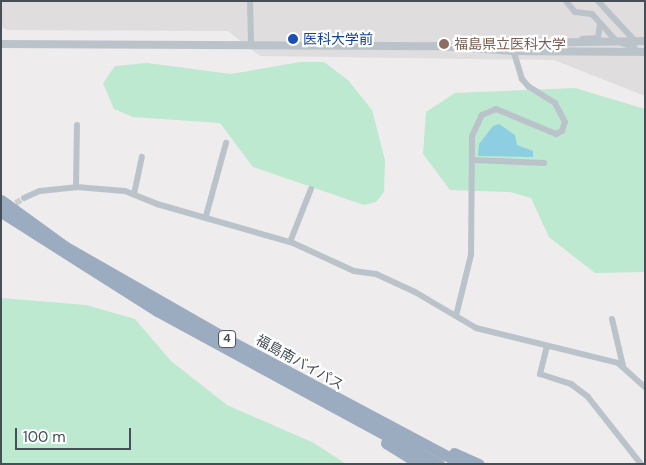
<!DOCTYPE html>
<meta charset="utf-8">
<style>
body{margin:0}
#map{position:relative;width:646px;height:465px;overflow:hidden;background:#eeecec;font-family:"DM Sans","Noto Sans JP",sans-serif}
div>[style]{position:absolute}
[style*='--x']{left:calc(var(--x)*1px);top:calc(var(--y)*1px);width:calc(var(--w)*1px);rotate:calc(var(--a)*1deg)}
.education>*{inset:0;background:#dfdddd}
.green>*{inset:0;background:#bde9d0}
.water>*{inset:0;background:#8ecee2}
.minor-tunnel>*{height:6px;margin-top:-3px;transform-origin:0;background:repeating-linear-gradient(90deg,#cccdce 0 6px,transparent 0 9px)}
.minor>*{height:6px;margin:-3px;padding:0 3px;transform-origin:3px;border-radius:3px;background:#bbc3ca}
.tertiary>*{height:8px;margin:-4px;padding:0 4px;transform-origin:4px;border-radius:4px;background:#bbc3ca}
.trunk>*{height:11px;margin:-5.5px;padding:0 5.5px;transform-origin:5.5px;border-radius:5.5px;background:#9bacc0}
.dots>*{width:14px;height:14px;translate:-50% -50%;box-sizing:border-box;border:2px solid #fff;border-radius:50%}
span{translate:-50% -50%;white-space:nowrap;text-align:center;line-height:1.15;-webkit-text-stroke:4.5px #fff;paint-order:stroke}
.shield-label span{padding:1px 4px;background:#fff;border:1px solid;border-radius:4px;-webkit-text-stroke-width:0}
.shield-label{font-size:12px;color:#464f57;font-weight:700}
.transit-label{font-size:14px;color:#164399}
.left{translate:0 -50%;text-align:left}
.education-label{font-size:14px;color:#785e54}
.street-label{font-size:14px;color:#464f57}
.frame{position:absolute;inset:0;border:2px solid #464f57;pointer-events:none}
.scale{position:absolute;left:15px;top:428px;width:116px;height:22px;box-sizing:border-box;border:2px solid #464f57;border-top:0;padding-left:6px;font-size:15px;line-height:18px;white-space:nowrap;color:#464f57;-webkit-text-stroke:4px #fff;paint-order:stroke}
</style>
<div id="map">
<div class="education">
<div style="clip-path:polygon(1px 1px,645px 1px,645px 96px,554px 60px,260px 56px,228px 31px,8px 30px,1px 27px)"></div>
</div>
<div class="green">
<div style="clip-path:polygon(300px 62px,324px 62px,348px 80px,372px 110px,385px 160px,384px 192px,376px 202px,364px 205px,253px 167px,220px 123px,133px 117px,114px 109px,103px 83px,115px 66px,147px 63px,231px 74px)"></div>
<div style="clip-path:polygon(575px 88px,645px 109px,645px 272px,595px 273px,549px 237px,531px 198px,510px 192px,450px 190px,423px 154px,426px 112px,455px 93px)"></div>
<div style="clip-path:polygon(1px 298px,86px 305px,135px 319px,171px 361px,227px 405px,314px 443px,346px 464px,1px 464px)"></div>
</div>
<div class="water">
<div style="clip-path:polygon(499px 124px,515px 135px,517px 145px,533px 151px,533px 157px,478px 156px,479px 144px,493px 126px)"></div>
</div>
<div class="minor-tunnel">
<div style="--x:8;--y:208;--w:19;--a:-32"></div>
</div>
<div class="minor">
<div style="--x:250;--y:1;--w:42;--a:88.6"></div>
<div style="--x:566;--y:1;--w:14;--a:51"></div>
<div style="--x:575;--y:12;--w:17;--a:7"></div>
<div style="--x:592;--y:14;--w:36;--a:48"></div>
<div style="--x:616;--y:41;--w:20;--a:20"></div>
<div style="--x:598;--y:1;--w:54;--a:47.2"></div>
<div style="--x:582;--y:39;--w:16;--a:-4"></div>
<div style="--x:598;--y:38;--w:15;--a:-82"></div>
<div style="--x:472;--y:160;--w:72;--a:2.4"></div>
<div style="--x:76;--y:187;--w:62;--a:-89.1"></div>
<div style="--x:134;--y:194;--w:38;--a:-78"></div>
<div style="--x:24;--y:198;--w:17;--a:-24"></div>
<div style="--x:40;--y:191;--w:36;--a:-6"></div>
<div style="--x:76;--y:187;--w:49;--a:4.7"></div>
<div style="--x:125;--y:191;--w:35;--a:22"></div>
<div style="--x:157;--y:204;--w:141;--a:16"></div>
<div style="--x:293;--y:243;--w:67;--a:24.7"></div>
<div style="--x:354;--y:271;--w:22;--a:8"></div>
<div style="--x:376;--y:274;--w:43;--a:24.8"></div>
<div style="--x:415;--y:292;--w:71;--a:30.5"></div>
<div style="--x:476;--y:328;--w:146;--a:13.8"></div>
<div style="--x:618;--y:363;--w:36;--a:42"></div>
<div style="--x:206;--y:216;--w:76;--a:-74.7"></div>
<div style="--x:290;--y:242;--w:57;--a:-68.4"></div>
<div style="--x:456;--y:316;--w:63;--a:-76.2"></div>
<div style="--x:471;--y:255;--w:119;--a:-89.5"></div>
<div style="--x:472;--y:136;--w:14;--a:-65"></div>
<div style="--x:478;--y:123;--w:9;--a:-63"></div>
<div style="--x:482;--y:115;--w:15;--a:-23"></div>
<div style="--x:496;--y:109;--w:65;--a:22.6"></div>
<div style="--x:556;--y:134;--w:7;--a:-27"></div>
<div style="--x:562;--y:131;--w:9;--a:-72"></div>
<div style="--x:565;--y:122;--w:21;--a:-118"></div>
<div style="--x:555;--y:103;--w:31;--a:-148"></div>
<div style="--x:529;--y:87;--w:11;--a:-131"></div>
<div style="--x:522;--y:79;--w:34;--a:-107"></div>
<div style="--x:612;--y:319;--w:48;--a:76.8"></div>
<div style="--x:547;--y:346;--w:29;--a:104"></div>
<div style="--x:540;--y:374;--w:33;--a:18"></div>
<div style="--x:571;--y:384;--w:21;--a:37"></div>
<div style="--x:588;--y:397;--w:85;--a:51.7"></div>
</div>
<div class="tertiary">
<div style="--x:1;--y:44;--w:436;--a:0.3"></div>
<div style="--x:437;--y:46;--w:75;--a:3.8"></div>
<div style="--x:512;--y:51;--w:133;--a:0.4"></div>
<div style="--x:466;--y:44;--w:179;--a:-1"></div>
</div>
<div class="trunk">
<div style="--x:1;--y:200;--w:80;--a:35.9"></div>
<div style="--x:66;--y:247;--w:185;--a:29.7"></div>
<div style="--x:227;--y:339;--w:266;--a:28"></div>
<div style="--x:1;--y:212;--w:185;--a:32.4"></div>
<div style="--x:157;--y:311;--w:321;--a:28.5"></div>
<div style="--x:386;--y:443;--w:39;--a:32"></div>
<div style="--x:454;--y:453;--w:27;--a:24"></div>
</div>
<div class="dots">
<div style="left:293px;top:39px;background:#1a4fb4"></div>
<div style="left:444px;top:44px;background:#8d6e63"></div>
</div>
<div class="shield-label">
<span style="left:227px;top:339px">4</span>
</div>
<div class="transit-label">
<span class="left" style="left:303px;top:39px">医科大学前</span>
</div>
<div class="education-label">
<span class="left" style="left:454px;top:44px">福島県立医科大学</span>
</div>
<div class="street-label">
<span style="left:300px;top:362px;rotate:29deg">福島南バイパス</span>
</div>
<div class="frame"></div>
<div class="scale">100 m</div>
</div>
